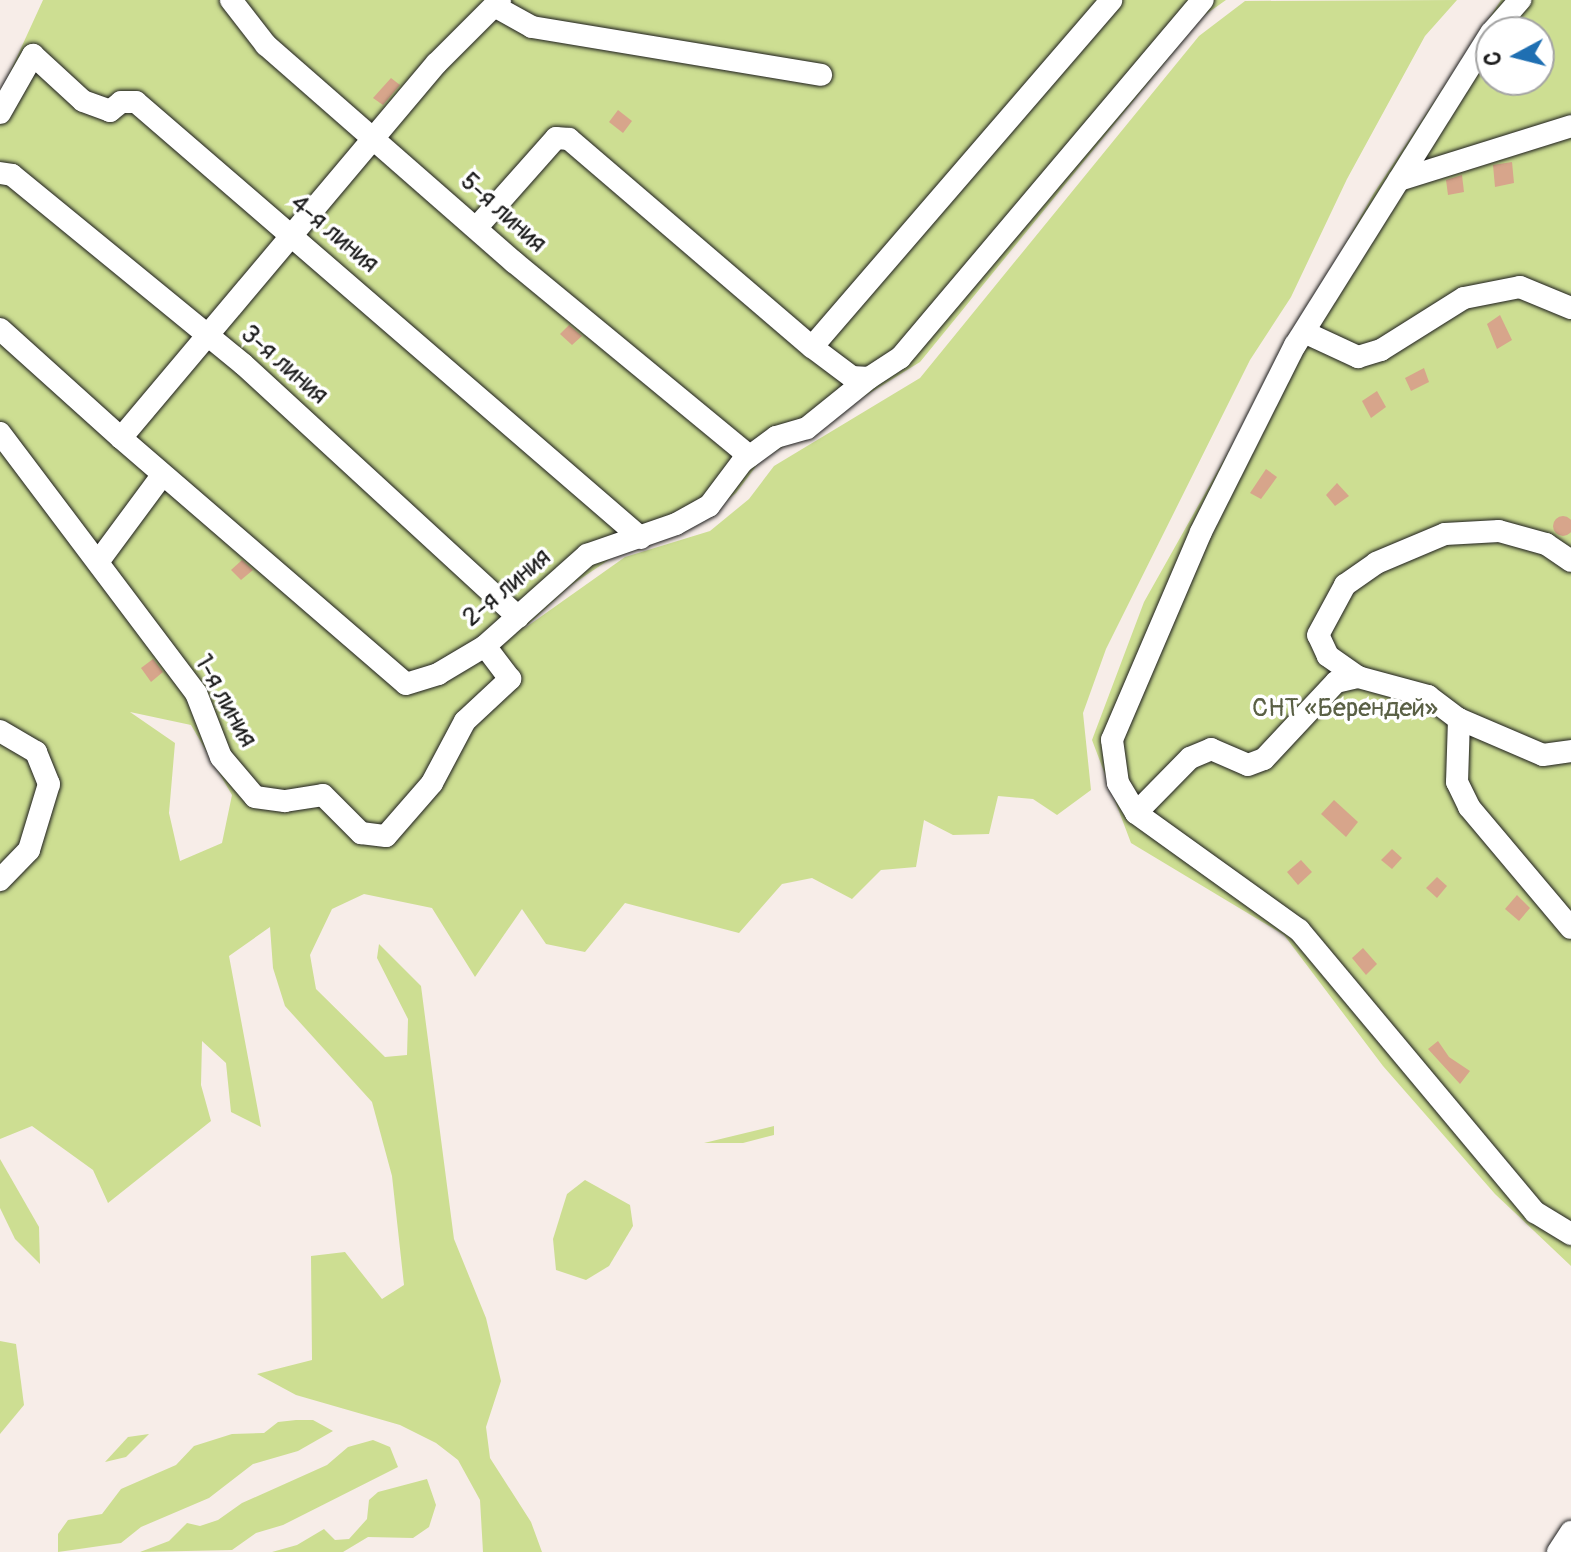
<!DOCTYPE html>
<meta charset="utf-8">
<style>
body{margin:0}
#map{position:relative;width:1571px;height:1552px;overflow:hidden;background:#f7ede8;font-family:Pangolin,sans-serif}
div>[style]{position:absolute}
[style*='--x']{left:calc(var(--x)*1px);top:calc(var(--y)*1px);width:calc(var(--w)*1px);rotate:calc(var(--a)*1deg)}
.green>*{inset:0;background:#cdde92}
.building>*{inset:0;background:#d7a58b}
.round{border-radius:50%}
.roads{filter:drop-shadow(0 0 2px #1c1c1c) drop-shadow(0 0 2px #1c1c1c)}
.minor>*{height:22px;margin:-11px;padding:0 11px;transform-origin:11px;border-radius:11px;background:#fff}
span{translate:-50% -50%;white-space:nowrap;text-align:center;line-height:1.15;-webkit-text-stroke:7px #fff;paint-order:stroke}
.street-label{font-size:26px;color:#1c1c1c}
.park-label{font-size:26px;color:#5a6045}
.north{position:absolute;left:1475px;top:16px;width:80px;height:80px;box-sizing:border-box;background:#fff;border:2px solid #a4a4a4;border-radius:50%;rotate:263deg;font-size:22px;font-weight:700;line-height:32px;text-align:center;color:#1c1c1c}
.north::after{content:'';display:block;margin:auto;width:28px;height:36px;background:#1f6fb2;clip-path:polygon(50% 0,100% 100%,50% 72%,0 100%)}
</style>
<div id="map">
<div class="green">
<div style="clip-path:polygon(evenodd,43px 0,1226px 0,1202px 17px,920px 362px,760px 461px,736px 493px,697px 524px,613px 557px,570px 586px,522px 630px,625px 557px,710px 531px,749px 499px,774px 466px,920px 378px,1199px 36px,1245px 1px,1457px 0,1425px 36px,1347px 179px,1291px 297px,1250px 360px,1106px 649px,1083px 713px,1091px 790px,1057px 815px,1033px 799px,998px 796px,989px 834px,953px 835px,924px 820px,916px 867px,881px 870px,852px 899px,812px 878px,782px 884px,739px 933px,625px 903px,585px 952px,546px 944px,522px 909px,475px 977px,432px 908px,364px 894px,332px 909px,310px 955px,316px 989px,385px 1057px,407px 1055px,408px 1019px,377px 958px,379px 944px,421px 986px,454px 1239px,486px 1318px,501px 1381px,486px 1427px,490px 1458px,531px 1522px,542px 1552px,483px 1552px,480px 1500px,458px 1460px,436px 1443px,400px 1425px,296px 1395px,257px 1374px,312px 1360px,311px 1256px,345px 1252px,382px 1299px,404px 1285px,392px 1176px,372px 1102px,285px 1006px,273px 968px,270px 927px,229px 956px,261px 1127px,231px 1112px,226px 1063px,202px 1041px,201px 1085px,211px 1121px,108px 1203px,93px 1170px,32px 1126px,0 1139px,0 94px,43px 0,130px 712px,191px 725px,232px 795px,222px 843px,180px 861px,169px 813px,175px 743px,130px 712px)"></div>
<div style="clip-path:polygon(evenodd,1501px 0,1571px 0,1571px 1266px,1495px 1194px,1383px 1066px,1284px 935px,1131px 843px,1092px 740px,1144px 602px,1374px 193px,1501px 0,1491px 32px,1539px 32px,1539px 80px,1491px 80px,1491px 32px)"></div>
<div style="clip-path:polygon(774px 1126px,774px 1135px,743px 1143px,704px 1143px)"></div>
<div style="clip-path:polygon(0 1159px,39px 1227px,40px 1264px,15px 1239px,0 1208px)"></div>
<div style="clip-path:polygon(585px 1180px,630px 1205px,633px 1226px,609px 1266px,586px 1280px,556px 1270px,553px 1239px,567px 1194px)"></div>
<div style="clip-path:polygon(0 1341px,16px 1344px,24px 1405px,0 1434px)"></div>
<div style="clip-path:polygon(296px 1420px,313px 1420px,333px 1431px,298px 1451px,253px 1464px,209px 1498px,141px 1527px,121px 1543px,58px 1552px,58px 1534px,68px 1520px,102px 1514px,121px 1489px,176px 1465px,194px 1446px,232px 1434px,264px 1433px,278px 1422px)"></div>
<div style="clip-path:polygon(149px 1434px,126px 1457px,105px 1462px,128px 1437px)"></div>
<div style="clip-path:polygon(373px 1440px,390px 1447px,398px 1467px,283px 1525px,256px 1533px,232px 1550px,140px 1552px,169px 1541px,187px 1523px,200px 1526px,218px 1520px,242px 1503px,327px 1465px,348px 1447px)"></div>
<div style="clip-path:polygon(427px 1479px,436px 1505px,429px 1527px,413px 1538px,368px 1537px,343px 1552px,272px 1552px,297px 1545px,324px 1529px,335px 1540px,349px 1539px,367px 1519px,369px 1500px,378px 1492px)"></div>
</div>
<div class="building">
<div style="clip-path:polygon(391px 78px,400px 85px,383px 105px,373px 98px)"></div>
<div style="clip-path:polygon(618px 110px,632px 121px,623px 133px,609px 122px)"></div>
<div style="clip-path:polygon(1512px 162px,1514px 183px,1495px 187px,1493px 165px)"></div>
<div style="clip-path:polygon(1462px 175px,1464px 192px,1448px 195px,1446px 180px)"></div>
<div style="clip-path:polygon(1500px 315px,1512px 340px,1497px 349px,1487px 324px)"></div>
<div style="clip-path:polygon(569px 325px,582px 336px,572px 345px,560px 334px)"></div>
<div style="clip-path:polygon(1424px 368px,1429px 382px,1411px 391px,1405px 378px)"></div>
<div style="clip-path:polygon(1377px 391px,1386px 407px,1371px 418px,1362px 401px)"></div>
<div style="clip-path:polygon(1266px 469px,1277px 477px,1261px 499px,1250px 493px)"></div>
<div style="clip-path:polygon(1337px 483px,1349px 496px,1335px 506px,1326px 495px)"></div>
<div class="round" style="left:1553px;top:516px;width:20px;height:20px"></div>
<div style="clip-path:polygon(242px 560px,253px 570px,241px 580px,231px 570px)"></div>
<div style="clip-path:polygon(153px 659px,163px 672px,151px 682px,141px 668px)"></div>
<div style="clip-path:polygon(1334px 800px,1358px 822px,1346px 837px,1321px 814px)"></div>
<div style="clip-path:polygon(1392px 849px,1402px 858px,1392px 869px,1381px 860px)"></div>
<div style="clip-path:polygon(1301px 860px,1312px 872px,1298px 885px,1287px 872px)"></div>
<div style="clip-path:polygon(1437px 877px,1447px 886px,1437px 898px,1426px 888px)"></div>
<div style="clip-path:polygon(1517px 895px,1530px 908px,1519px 921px,1505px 909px)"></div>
<div style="clip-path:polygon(1363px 948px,1377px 964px,1366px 975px,1352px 958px)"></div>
<div style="clip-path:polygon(1438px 1041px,1449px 1057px,1470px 1071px,1460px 1084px,1428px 1049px)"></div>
</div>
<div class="roads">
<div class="minor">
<div style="--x:231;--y:0;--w:57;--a:52.1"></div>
<div style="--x:266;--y:45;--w:330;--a:41.2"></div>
<div style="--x:514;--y:262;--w:305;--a:39.5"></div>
<div style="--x:496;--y:7;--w:41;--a:29.1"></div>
<div style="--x:532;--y:27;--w:293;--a:9.4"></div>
<div style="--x:1492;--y:32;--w:43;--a:-48.8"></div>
<div style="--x:1491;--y:33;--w:368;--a:122.1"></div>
<div style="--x:1295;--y:345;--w:209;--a:116.7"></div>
<div style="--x:1201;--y:532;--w:226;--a:113.2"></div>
<div style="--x:1112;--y:740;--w:43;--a:82.1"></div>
<div style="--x:1118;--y:783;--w:35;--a:59"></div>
<div style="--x:1136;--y:813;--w:201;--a:35.7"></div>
<div style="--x:1299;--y:930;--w:368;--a:50.1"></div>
<div style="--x:1535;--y:1212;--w:42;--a:31.4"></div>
<div style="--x:0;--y:113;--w:67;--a:-60.4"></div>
<div style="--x:33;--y:55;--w:68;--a:42.6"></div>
<div style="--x:83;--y:101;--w:29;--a:20"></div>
<div style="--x:110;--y:111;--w:14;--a:-39"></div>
<div style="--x:121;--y:102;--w:15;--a:0"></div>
<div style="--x:136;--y:102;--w:667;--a:40.81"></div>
<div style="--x:0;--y:173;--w:12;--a:9"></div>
<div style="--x:12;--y:175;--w:298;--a:39.3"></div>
<div style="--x:243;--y:364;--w:374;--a:42.6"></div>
<div style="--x:1399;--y:180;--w:180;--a:-17.4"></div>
<div style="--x:477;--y:227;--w:119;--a:-48.4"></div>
<div style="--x:556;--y:138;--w:13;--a:4"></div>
<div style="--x:569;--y:139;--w:320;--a:40.6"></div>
<div style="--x:812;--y:347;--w:458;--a:-49.2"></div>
<div style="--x:0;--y:329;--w:163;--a:42"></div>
<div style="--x:121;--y:438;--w:490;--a:-49.9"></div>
<div style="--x:437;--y:63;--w:89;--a:-45"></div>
<div style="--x:1304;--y:332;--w:60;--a:24.8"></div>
<div style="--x:1358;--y:357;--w:24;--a:-17"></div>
<div style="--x:1381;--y:350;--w:98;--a:-32.1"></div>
<div style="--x:1464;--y:298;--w:57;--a:-11.1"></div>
<div style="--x:1520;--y:287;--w:55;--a:22.4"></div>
<div style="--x:812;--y:347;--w:50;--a:36.9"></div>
<div style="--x:852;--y:377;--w:17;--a:3"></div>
<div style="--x:869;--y:378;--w:37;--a:-33"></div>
<div style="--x:900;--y:358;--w:469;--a:-49.8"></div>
<div style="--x:0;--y:433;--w:326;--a:53"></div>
<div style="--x:196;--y:693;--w:69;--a:68.7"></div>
<div style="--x:221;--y:757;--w:52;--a:49.6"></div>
<div style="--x:255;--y:797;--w:30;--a:8"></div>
<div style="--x:285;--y:801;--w:38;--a:-9"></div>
<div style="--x:323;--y:795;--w:54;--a:45"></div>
<div style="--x:361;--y:833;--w:25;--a:7"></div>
<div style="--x:386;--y:836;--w:70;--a:-49"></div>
<div style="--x:432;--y:783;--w:70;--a:-62"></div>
<div style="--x:465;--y:721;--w:62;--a:-43"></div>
<div style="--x:510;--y:679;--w:41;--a:-127.1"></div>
<div style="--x:121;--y:438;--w:376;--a:40.8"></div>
<div style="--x:406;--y:684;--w:34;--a:-17"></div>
<div style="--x:438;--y:674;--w:55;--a:-30.8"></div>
<div style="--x:485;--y:646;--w:137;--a:-41.7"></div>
<div style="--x:587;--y:555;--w:94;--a:-19.2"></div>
<div style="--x:676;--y:524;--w:38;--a:-29"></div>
<div style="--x:709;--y:506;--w:55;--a:-53.1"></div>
<div style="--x:742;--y:462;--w:42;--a:-36.3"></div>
<div style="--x:776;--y:437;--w:32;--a:-16"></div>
<div style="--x:807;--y:428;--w:80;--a:-38.9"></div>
<div style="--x:98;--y:562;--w:106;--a:-53.5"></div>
<div style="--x:1358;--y:677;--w:37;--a:-145"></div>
<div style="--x:1328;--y:656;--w:23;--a:-115"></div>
<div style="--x:1318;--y:635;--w:57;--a:-61.6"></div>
<div style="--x:1345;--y:585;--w:38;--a:-35"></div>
<div style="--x:1376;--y:563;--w:75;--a:-22.8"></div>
<div style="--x:1445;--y:534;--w:54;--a:-3.2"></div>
<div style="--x:1499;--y:531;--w:49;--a:15.5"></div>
<div style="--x:1546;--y:544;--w:30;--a:34"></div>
<div style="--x:1459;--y:719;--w:63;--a:91.8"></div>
<div style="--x:1457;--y:782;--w:28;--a:64"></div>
<div style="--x:1469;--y:807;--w:158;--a:49.9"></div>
<div style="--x:0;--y:731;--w:42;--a:30.3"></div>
<div style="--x:36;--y:752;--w:35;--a:68"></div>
<div style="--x:49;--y:784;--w:69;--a:106.9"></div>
<div style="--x:29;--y:850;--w:42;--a:134"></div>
<div style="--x:1136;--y:813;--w:77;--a:-45.5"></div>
<div style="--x:1190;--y:758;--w:23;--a:-23"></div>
<div style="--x:1211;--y:749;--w:40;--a:23.4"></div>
<div style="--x:1248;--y:765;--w:17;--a:-21"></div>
<div style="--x:1264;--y:759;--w:105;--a:-46.9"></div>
<div style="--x:1336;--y:682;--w:23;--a:-13"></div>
<div style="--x:1358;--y:677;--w:73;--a:15.2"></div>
<div style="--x:1428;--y:696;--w:39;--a:37"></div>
<div style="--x:1459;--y:719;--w:91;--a:23.2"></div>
<div style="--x:1543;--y:755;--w:28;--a:-8"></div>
<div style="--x:1558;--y:1552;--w:24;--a:-57"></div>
</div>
</div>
<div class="street-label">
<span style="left:503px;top:213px;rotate:42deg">5-я линия</span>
<span style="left:334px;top:234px;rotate:40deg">4-я линия</span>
<span style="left:284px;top:365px;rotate:41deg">3-я линия</span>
<span style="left:507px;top:588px;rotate:-40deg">2-я линия</span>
<span style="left:225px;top:701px;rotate:61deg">1-я линия</span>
</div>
<div class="park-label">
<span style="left:1345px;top:709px">СНТ «Берендей»</span>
</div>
<div class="north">С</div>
</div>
